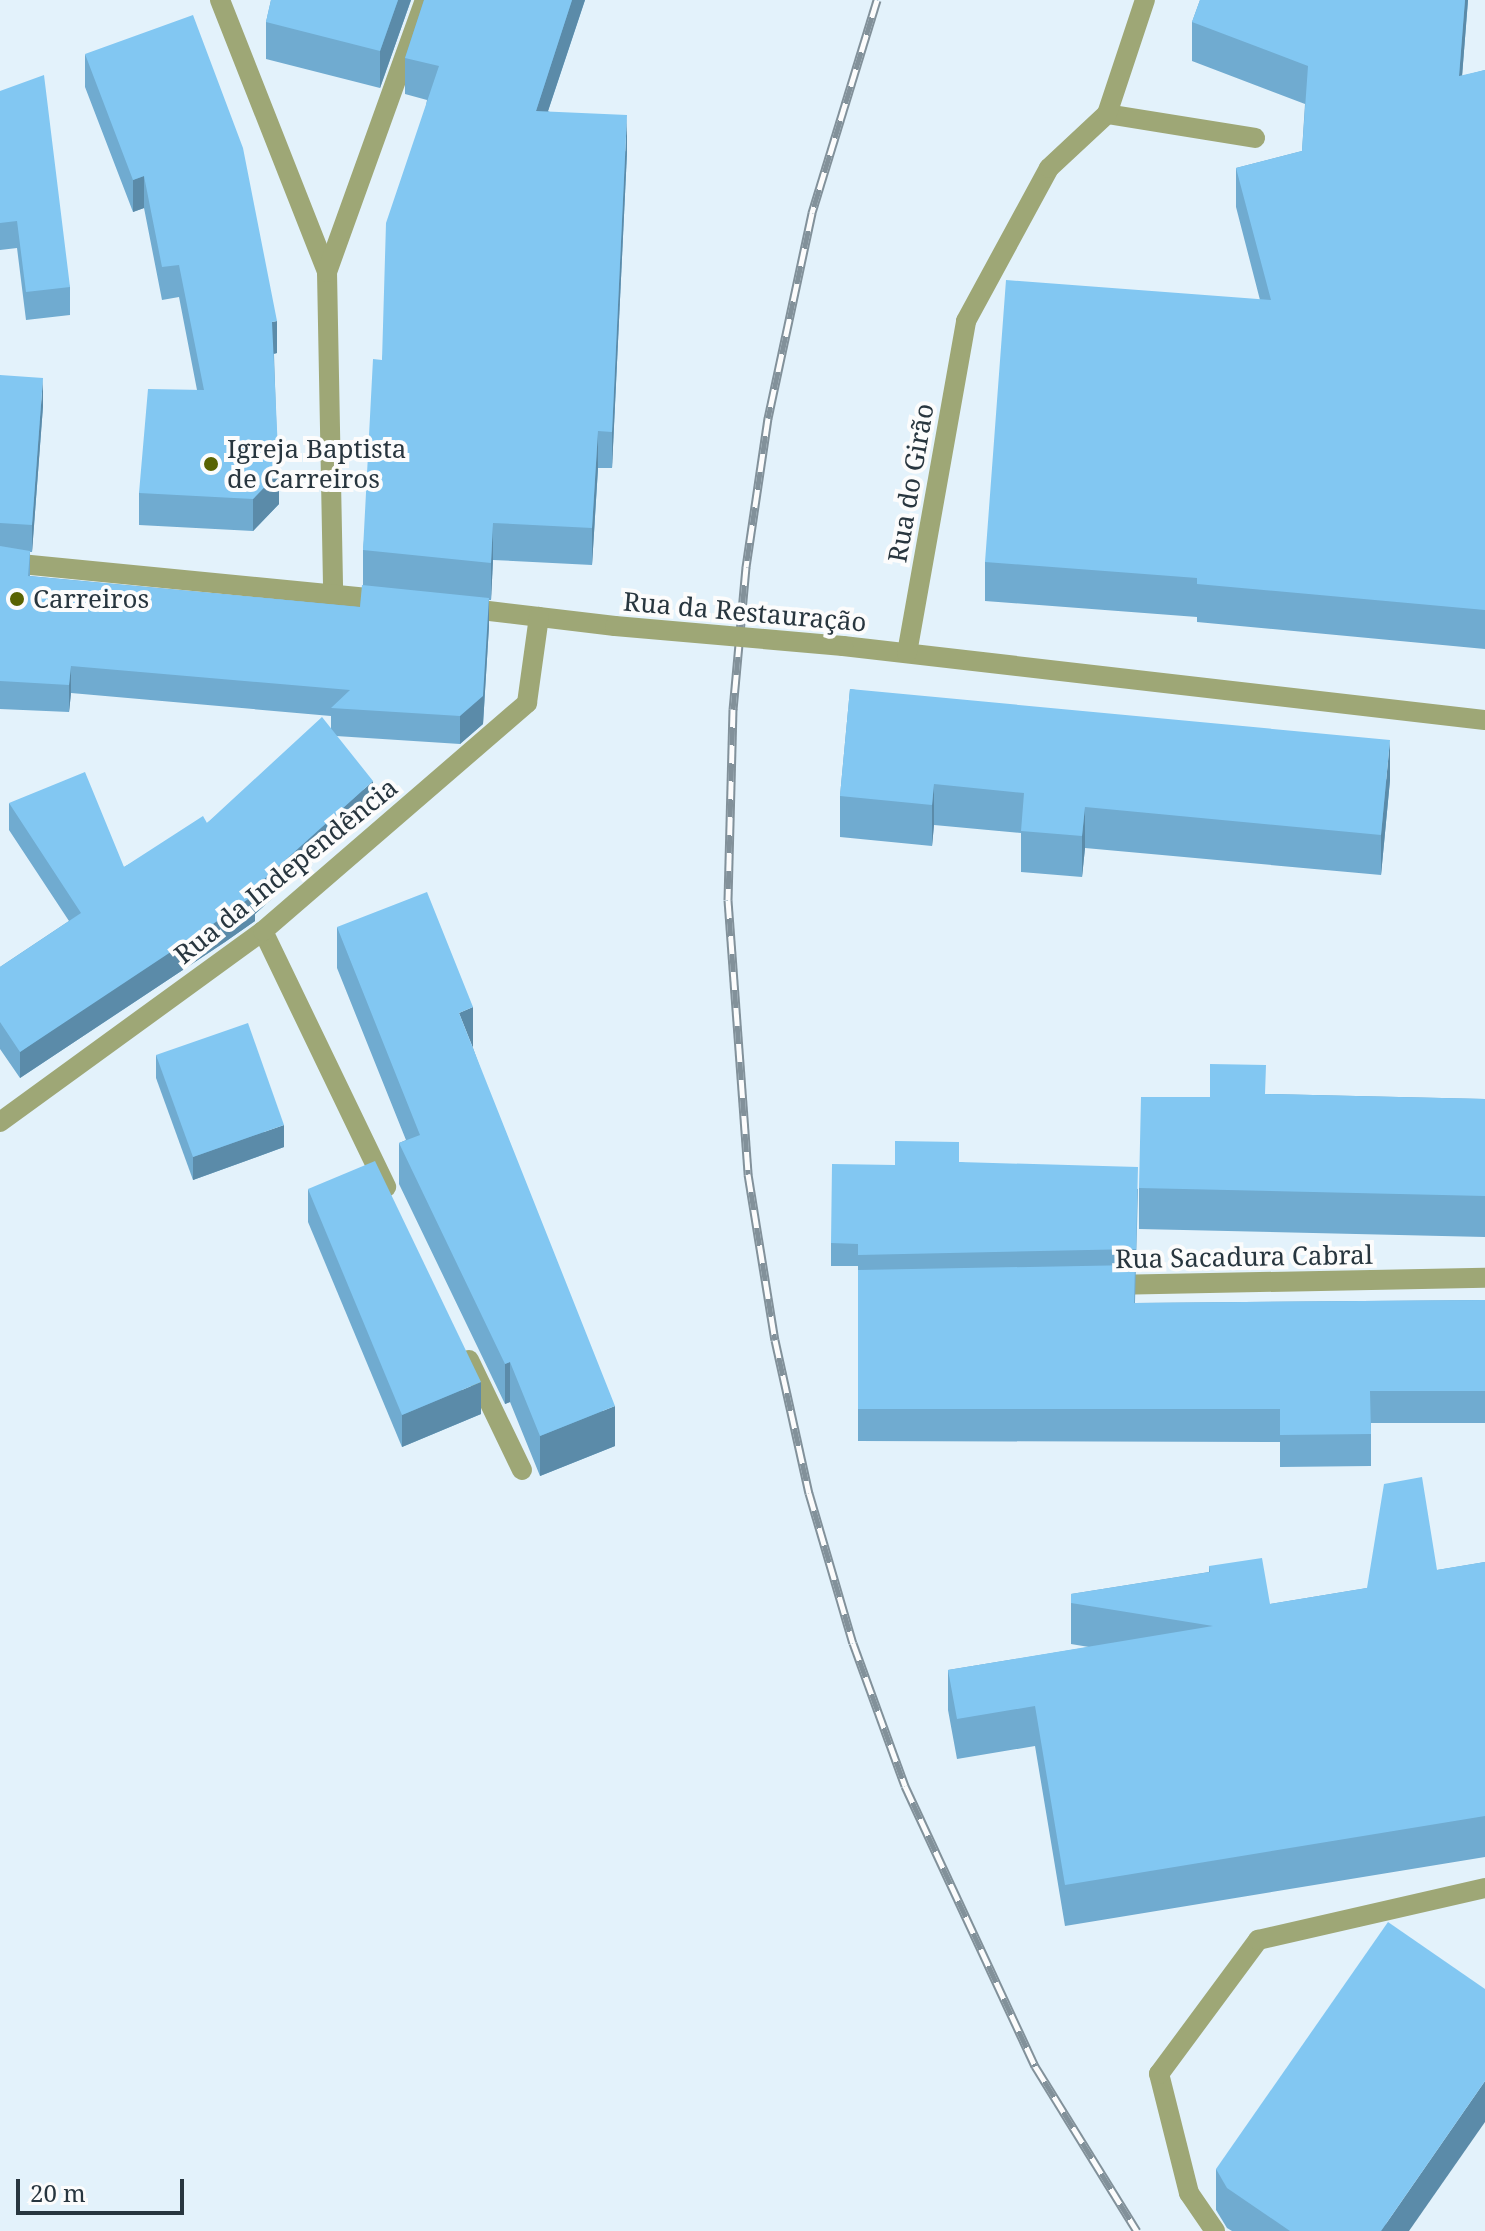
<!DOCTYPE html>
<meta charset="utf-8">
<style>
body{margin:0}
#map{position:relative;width:1485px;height:2231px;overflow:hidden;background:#e3f2fb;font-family:"Noto Serif",serif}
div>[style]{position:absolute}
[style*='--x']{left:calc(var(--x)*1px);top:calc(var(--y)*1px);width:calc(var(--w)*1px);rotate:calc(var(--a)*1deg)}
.lane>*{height:20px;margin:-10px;padding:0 10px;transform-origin:10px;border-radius:10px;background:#9ea776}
.street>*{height:20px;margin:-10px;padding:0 10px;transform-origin:10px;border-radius:10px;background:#9ea776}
.rail>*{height:9px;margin-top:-4.5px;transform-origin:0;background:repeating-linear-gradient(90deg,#fcfcfc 0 18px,#82919a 0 36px);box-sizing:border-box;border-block:2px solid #82919a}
.street-bridge>*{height:20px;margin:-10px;padding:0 10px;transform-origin:10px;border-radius:10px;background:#9ea776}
.wall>*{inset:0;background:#70abd0}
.shaded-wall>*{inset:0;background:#5b8ba9}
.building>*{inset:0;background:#82c7f2}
.dots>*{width:22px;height:22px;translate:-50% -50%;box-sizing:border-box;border:4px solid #fcfcfc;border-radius:50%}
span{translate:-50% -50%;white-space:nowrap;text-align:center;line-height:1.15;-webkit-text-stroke:8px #fcfcfc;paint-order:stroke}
.poi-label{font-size:26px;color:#28363f}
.left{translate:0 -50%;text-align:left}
.street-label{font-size:26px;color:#28363f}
.scale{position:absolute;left:16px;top:2179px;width:168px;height:36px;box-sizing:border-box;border:4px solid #28363f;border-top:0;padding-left:10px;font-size:24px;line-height:28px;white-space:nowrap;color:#28363f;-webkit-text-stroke:6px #fcfcfc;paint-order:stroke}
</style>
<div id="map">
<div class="lane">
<div style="--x:1107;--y:114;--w:150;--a:9.2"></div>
<div style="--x:966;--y:321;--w:174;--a:-61.5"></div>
<div style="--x:1049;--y:168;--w:79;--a:-43"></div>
<div style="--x:1107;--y:114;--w:120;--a:-71.6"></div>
</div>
<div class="street">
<div style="--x:220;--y:0;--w:292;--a:68.5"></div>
<div style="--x:327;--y:272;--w:321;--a:88.9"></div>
<div style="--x:327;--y:272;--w:289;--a:-70.2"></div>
<div style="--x:0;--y:562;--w:390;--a:5.6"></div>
<div style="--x:464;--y:608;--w:152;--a:6.8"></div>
<div style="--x:843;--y:646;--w:646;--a:6.58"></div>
<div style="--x:907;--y:653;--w:337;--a:-79.9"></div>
<div style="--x:263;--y:931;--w:284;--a:64.3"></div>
<div style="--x:0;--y:1122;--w:325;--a:-36"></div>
<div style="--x:263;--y:931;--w:349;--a:-40.8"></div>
<div style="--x:527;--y:703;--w:87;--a:-82.1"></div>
<div style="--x:1109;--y:1285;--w:376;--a:-1.1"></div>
<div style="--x:469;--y:1360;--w:122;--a:64.3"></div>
<div style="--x:1215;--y:2231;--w:46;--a:-124.4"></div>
<div style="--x:1189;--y:2193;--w:123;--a:-104.1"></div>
<div style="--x:1159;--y:2074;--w:167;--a:-53.5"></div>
<div style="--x:1258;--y:1940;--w:233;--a:-12.9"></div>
</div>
<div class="rail">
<div style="--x:877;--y:0;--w:223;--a:107"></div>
<div style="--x:812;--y:213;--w:210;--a:102.1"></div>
<div style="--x:768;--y:418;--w:151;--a:98.4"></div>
<div style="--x:746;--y:567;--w:143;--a:95.2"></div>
<div style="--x:733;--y:709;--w:191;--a:91.5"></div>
<div style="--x:728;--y:900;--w:275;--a:85.8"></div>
<div style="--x:748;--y:1174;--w:168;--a:80.8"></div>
<div style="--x:775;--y:1340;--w:157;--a:77.5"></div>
<div style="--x:809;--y:1493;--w:156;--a:73.7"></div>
<div style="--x:853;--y:1643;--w:152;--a:70"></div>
<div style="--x:905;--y:1786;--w:309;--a:65.1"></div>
<div style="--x:1035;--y:2066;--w:194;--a:58.3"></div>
</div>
<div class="street-bridge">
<div style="--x:615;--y:626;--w:229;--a:5"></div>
</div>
<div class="wall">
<div style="clip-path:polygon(271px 0,411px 0,380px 88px,266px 59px,266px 22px)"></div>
<div style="clip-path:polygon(424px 0,585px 0,548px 111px,627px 152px,612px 468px,598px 468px,592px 565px,493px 560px,491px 600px,489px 600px,489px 626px,483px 724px,460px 744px,336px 736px,373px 808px,255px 914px,255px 921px,225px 942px,20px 1078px,0 1049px,0 967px,69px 921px,9px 830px,9px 803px,124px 867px,207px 823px,331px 729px,331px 716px,71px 693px,69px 712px,0 709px,0 375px,43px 406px,32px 552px,30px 552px,30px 576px,360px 607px,363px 585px,363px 550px,382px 360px,427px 100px,405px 94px,405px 58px)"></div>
<div style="clip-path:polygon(1200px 0,1468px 0,1462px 76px,1485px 70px,1485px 649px,1197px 622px,1197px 617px,985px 601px,985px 562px,1260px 300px,1236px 207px,1236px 168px,1302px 151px,1305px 104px,1192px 61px,1192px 22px)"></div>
<div style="clip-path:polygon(85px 54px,277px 353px,274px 354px,279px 504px,253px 531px,139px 525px,139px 493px,197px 390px,179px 297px,162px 300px,144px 208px,133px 212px,85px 87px)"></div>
<div style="clip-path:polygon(0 91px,70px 287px,70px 315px,26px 320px,17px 248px,0 250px)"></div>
<div style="clip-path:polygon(850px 689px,1390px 780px,1381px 875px,1085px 848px,1082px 877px,1021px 872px,1021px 833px,934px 825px,932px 846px,840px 837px,840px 796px)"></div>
<div style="clip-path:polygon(337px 927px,473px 1048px,615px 1446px,540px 1476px,510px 1402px,505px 1404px,399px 1184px,399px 1143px,406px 1140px,337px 968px)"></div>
<div style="clip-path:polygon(156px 1055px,284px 1147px,193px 1180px,156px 1078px)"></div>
<div style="clip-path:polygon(1266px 1094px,1485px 1099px,1485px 1237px,1139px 1229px,1139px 1188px,1210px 1097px)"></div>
<div style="clip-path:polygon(959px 1162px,1138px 1189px,1135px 1303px,1485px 1300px,1485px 1423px,1371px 1423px,1371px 1466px,1280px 1467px,1280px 1442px,858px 1441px,858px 1266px,831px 1266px,831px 1243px,895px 1165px)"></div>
<div style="clip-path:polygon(308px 1189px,481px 1414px,402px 1447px,308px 1222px)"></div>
<div style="clip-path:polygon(1485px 1562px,1485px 1857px,1065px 1926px,1035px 1746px,957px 1759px,948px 1710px,948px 1670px,1089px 1647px,1071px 1644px,1071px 1594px,1209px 1572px,1209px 1566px,1270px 1604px,1367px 1588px,1437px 1570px)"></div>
<div style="clip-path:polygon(1216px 2169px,1409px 2231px,1232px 2231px,1227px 2228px,1216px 2210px)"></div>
</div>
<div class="shaded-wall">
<div style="clip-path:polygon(398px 0,411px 0,380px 88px,380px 51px)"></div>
<div style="clip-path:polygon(572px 0,585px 0,536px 147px,536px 111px)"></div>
<div style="clip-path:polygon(1465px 0,1468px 0,1459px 115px,1459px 76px)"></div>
<div style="clip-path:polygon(627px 115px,627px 152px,612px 468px,612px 432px)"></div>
<div style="clip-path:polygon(144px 176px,144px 208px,133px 212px,133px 180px)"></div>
<div style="clip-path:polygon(277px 321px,277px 353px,272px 354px,272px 322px)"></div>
<div style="clip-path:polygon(43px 378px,43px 406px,32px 552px,32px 525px)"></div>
<div style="clip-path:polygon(598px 431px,598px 468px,592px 565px,592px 528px)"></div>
<div style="clip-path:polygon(279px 472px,279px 504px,253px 531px,253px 499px)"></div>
<div style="clip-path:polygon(493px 523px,493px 560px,491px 600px,491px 563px)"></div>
<div style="clip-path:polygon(489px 598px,489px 626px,483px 724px,460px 744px,460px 716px)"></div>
<div style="clip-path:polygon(71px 666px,71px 693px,69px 712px,69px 685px)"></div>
<div style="clip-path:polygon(1390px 740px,1390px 780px,1381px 875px,1381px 835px)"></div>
<div style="clip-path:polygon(373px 781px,373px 808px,255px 914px,255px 921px,225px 942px,20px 1078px,20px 1052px,252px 890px)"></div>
<div style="clip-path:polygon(934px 784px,934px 825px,932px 846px,932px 805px)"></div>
<div style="clip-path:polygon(1085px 807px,1085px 848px,1082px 877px,1082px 836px)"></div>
<div style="clip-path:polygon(473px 1007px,473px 1048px,459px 1013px)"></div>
<div style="clip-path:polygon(284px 1125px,284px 1147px,193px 1180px,193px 1157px)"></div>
<div style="clip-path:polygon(510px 1362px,510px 1402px,505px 1404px,505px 1364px)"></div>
<div style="clip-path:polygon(481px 1382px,481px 1414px,402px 1447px,402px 1415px)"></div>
<div style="clip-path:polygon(615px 1406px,615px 1446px,540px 1476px,540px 1436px)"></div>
<div style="clip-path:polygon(1485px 2081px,1485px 2122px,1409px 2231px,1381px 2231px)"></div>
</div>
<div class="building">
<div style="clip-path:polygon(271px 0,398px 0,380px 51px,266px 22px)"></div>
<div style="clip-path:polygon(424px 0,572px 0,536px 111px,627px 115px,612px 432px,598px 431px,592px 528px,493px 523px,491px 563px,363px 550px,373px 359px,382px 360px,386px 223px,439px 66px,405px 58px)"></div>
<div style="clip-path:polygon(1200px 0,1465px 0,1459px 76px,1485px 70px,1485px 610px,1197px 584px,1197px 578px,985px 562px,1006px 280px,1271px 300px,1236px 168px,1302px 151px,1308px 66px,1192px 22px)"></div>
<div style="clip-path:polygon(193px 15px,243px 148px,277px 321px,272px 322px,279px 472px,253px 499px,139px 493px,148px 389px,204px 390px,179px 265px,162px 267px,144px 176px,133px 180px,85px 54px)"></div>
<div style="clip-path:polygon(44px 75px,70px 287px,26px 292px,17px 221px,0 223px,0 91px)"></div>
<div style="clip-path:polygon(0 375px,43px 378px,32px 525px,0 523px)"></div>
<div style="clip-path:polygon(0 546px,30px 551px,28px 576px,360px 607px,362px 585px,489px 598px,483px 696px,460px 716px,331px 708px,350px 690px,71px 666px,69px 685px,0 681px)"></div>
<div style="clip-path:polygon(850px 689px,1390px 740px,1381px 835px,1085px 807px,1082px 836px,1021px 831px,1024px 793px,934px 784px,932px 805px,840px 796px)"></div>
<div style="clip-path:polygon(322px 717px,373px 781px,252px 890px,255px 894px,225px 916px,20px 1052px,0 1022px,0 967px,81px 913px,9px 803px,85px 772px,124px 867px,203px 816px,207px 823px)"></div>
<div style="clip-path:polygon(427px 892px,473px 1007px,459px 1013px,615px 1406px,540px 1436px,510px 1362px,505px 1364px,399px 1143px,420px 1135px,337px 927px)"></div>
<div style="clip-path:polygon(248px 1023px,284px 1125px,193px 1157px,156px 1055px)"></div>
<div style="clip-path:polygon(1210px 1064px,1266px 1065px,1265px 1094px,1485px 1099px,1485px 1196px,1139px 1188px,1141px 1097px,1210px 1097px)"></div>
<div style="clip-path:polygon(895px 1141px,959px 1142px,959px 1162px,1138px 1167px,1136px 1249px,858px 1255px,858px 1244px,831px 1243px,832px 1164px,895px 1165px)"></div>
<div style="clip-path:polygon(375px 1161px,481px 1382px,402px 1415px,308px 1189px)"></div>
<div style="clip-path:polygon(1135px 1265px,1134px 1303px,1485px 1300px,1485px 1391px,1370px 1391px,1371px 1434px,1280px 1435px,1280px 1409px,858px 1409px,858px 1270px)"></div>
<div style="clip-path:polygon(1422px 1477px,1437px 1570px,1485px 1562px,1485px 1816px,1065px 1885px,1035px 1706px,957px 1719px,948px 1670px,1213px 1626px,1071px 1603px,1071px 1594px,1210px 1572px,1209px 1566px,1262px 1558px,1270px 1604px,1367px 1588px,1384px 1484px)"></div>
<div style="clip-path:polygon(1388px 1922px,1485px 1989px,1485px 2081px,1381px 2231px,1290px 2231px,1227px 2188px,1216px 2169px)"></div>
</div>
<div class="dots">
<div style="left:211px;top:464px;background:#596302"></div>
<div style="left:17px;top:599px;background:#596302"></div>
</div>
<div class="poi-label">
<span class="left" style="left:227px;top:464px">Igreja Baptista<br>de Carreiros</span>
<span class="left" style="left:33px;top:599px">Carreiros</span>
</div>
<div class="street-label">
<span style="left:911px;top:483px;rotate:-80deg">Rua do Girão</span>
<span style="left:745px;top:612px;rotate:5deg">Rua da Restauração</span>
<span style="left:286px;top:871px;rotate:-39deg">Rua da Independência</span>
<span style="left:1244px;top:1257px;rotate:-1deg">Rua Sacadura Cabral</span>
</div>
<div class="scale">20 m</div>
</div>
